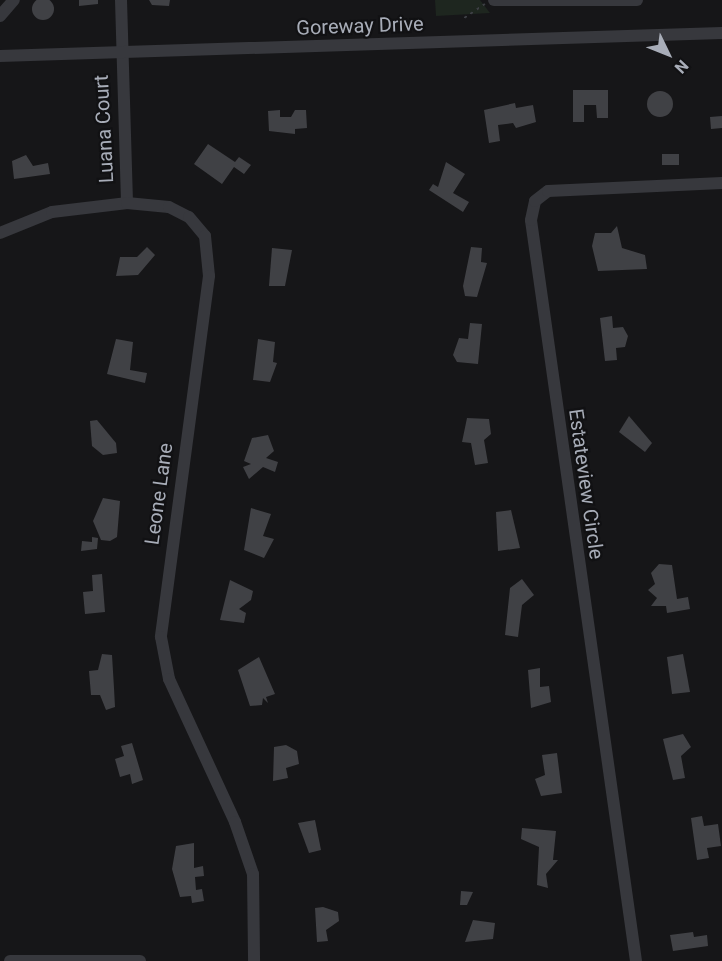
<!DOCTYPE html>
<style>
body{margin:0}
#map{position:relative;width:722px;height:961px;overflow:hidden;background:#161618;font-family:Roboto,sans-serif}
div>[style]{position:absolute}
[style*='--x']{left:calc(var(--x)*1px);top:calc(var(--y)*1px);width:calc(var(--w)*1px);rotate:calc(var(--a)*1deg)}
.green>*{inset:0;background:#1e261f}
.building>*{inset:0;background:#404145}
.round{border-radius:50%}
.path>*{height:1.5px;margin-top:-0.75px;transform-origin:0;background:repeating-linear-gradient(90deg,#3d3f44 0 3px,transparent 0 7.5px)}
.minor>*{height:12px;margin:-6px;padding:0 6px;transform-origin:6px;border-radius:6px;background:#37383d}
span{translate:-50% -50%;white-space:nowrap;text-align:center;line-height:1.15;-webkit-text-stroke:4.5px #111113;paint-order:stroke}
.street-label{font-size:20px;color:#a8adb8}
.north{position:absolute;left:638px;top:24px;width:60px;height:60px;-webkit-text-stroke:4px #111113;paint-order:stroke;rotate:133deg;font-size:16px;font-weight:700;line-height:24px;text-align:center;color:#a8adb8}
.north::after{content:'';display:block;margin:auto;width:21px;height:27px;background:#a8adb8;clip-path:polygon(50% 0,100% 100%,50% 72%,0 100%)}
</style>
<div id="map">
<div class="green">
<div style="clip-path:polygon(435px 0,480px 0,490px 13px,436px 16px)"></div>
</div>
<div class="building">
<div class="round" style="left:32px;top:-2px;width:22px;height:22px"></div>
<div style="clip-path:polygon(79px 0,98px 0,98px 4px,79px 6px)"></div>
<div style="clip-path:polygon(149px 0,170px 0,169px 6px,152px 5px)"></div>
<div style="clip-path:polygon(573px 90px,608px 90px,608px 118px,597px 118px,596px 105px,584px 105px,584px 122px,573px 122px)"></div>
<div class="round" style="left:647px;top:91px;width:26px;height:26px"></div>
<div style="clip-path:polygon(515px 103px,516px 108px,533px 105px,536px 122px,516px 128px,513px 123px,498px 125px,500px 141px,489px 143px,484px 110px)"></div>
<div style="clip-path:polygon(280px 110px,280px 117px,291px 117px,295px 110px,306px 110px,307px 128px,295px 129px,295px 134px,269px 131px,268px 111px)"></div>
<div style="clip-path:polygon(722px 116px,722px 128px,711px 129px,710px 117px)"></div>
<div style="clip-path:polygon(208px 144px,235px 162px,239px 157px,251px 165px,244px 174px,234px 167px,222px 184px,194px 164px)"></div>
<div style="clip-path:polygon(662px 154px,679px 154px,679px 165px,662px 165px)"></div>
<div style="clip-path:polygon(26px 155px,33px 166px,48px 163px,50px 174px,14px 179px,12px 161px)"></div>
<div style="clip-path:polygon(446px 162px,465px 174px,453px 193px,469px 202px,463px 212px,429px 190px,433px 184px,438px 187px)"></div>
<div style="clip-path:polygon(617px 226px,622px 248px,645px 255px,647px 269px,598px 271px,592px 246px,595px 233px,611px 233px)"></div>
<div style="clip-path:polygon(147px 247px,155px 255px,138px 275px,116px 276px,120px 257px,137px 257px)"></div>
<div style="clip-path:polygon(471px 247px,482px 248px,481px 262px,487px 263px,477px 297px,465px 296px,463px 286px)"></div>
<div style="clip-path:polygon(272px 248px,292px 250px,285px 286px,269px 286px)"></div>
<div style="clip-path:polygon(612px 316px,613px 328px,623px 327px,628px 336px,625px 347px,616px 348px,617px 360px,605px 361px,600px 318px)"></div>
<div style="clip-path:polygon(470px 323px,482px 324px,478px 364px,457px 362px,453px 355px,459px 338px,468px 339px)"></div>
<div style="clip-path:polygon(116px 339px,133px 342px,130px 370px,147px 373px,145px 383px,107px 374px)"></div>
<div style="clip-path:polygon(258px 339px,275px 342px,273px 362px,277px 363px,270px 382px,253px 380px)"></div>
<div style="clip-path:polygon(629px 416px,652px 443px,645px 452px,619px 432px)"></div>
<div style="clip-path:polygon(467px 418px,489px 419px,491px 434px,484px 440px,488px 463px,475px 465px,471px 443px,462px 442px)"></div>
<div style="clip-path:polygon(97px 420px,116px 443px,117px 453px,103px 455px,92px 446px,90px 421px)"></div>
<div style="clip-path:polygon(268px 435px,274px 451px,266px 458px,278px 462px,275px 472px,263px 467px,249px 479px,243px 467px,251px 464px,244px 461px,252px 438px)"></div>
<div style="clip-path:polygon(103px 498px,120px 501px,117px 537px,110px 541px,101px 540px,93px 521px)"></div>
<div style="clip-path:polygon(251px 508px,271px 514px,263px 536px,274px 539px,264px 558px,244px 550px)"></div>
<div style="clip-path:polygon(511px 510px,520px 548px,498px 551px,496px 512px)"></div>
<div style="clip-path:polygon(92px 537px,98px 538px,97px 549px,81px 551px,82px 541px,92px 542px)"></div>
<div style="clip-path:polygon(659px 564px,672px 565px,677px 599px,688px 597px,690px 609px,667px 613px,666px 606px,651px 606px,657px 598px,648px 590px,655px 584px,651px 573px)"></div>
<div style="clip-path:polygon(102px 574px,105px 612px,85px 614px,83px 592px,93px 591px,92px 575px)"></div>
<div style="clip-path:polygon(522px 579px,534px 595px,522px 605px,518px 637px,505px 635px,510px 588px)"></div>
<div style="clip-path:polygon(230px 580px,253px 591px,251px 600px,239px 609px,246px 613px,244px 623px,220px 620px)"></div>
<div style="clip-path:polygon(102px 654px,112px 655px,114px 688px,115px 707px,106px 710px,100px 695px,91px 695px,89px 671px,98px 670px)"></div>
<div style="clip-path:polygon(683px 654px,690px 692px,672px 694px,667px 657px)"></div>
<div style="clip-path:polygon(259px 657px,275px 694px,266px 697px,268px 703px,263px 698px,262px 705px,250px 706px,238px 670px)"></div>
<div style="clip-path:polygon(540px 668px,540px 687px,549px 686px,551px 702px,531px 708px,528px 670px)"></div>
<div style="clip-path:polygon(683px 734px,691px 747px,681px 756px,685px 778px,673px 780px,663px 739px)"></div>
<div style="clip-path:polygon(132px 743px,143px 780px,132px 784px,130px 774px,120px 777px,115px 759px,124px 756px,121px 746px)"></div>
<div style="clip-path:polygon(286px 745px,297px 751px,299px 764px,286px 768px,288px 778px,273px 781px,274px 747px)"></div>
<div style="clip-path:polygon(557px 753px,562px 793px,541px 796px,535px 779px,545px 775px,542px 755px)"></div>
<div style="clip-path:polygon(702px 816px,704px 826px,718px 824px,721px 846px,707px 848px,709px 858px,697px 860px,691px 818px)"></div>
<div style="clip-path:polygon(315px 820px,321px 850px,309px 853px,298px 823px)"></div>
<div style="clip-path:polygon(522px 828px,556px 831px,553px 860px,558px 860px,546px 874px,548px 888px,537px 885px,539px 847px,521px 839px)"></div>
<div style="clip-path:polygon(194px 843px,194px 868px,203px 866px,204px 876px,195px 877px,196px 890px,202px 889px,204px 901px,192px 903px,191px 896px,180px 897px,172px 869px,176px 846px)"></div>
<div style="clip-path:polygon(461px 891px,473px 892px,467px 905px,460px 905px)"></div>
<div style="clip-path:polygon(323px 907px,338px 912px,339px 921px,326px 930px,328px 941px,317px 942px,315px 908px)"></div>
<div style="clip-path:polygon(473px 920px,495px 923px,493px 939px,465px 942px)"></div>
<div style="clip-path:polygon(693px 932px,694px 937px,707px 935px,708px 946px,673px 951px,670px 935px)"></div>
</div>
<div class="path">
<div style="--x:464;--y:18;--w:25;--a:-34"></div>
</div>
<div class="minor">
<div style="--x:121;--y:0;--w:203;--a:88.3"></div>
<div style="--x:494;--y:0;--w:143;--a:0"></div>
<div style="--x:0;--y:16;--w:21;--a:-49"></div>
<div style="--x:0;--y:56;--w:722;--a:-1.82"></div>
<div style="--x:0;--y:233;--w:56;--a:-22"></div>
<div style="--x:52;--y:212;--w:76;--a:-6.8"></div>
<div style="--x:127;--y:203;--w:42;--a:5.4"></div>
<div style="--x:169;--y:207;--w:22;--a:27"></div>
<div style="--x:189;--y:217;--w:25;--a:50"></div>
<div style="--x:205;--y:236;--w:40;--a:84.3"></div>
<div style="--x:209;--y:276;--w:364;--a:97.6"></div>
<div style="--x:161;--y:637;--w:43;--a:79.2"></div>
<div style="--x:169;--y:679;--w:157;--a:65.2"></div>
<div style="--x:235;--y:822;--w:55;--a:70.9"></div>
<div style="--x:253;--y:874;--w:87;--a:89.3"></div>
<div style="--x:10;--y:961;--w:130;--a:0"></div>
<div style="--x:636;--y:961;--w:748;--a:-98.07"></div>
<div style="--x:531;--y:220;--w:19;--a:-78"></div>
<div style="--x:535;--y:201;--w:16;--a:-38"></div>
<div style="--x:548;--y:191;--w:174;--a:-2.6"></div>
</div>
<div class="street-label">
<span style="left:360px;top:26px;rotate:-2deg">Goreway Drive</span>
<span style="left:104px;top:129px;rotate:-93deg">Luana Court</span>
<span style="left:586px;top:484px;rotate:82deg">Estateview Circle</span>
<span style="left:159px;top:494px;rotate:-82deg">Leone Lane</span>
</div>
<div class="north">N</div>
</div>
